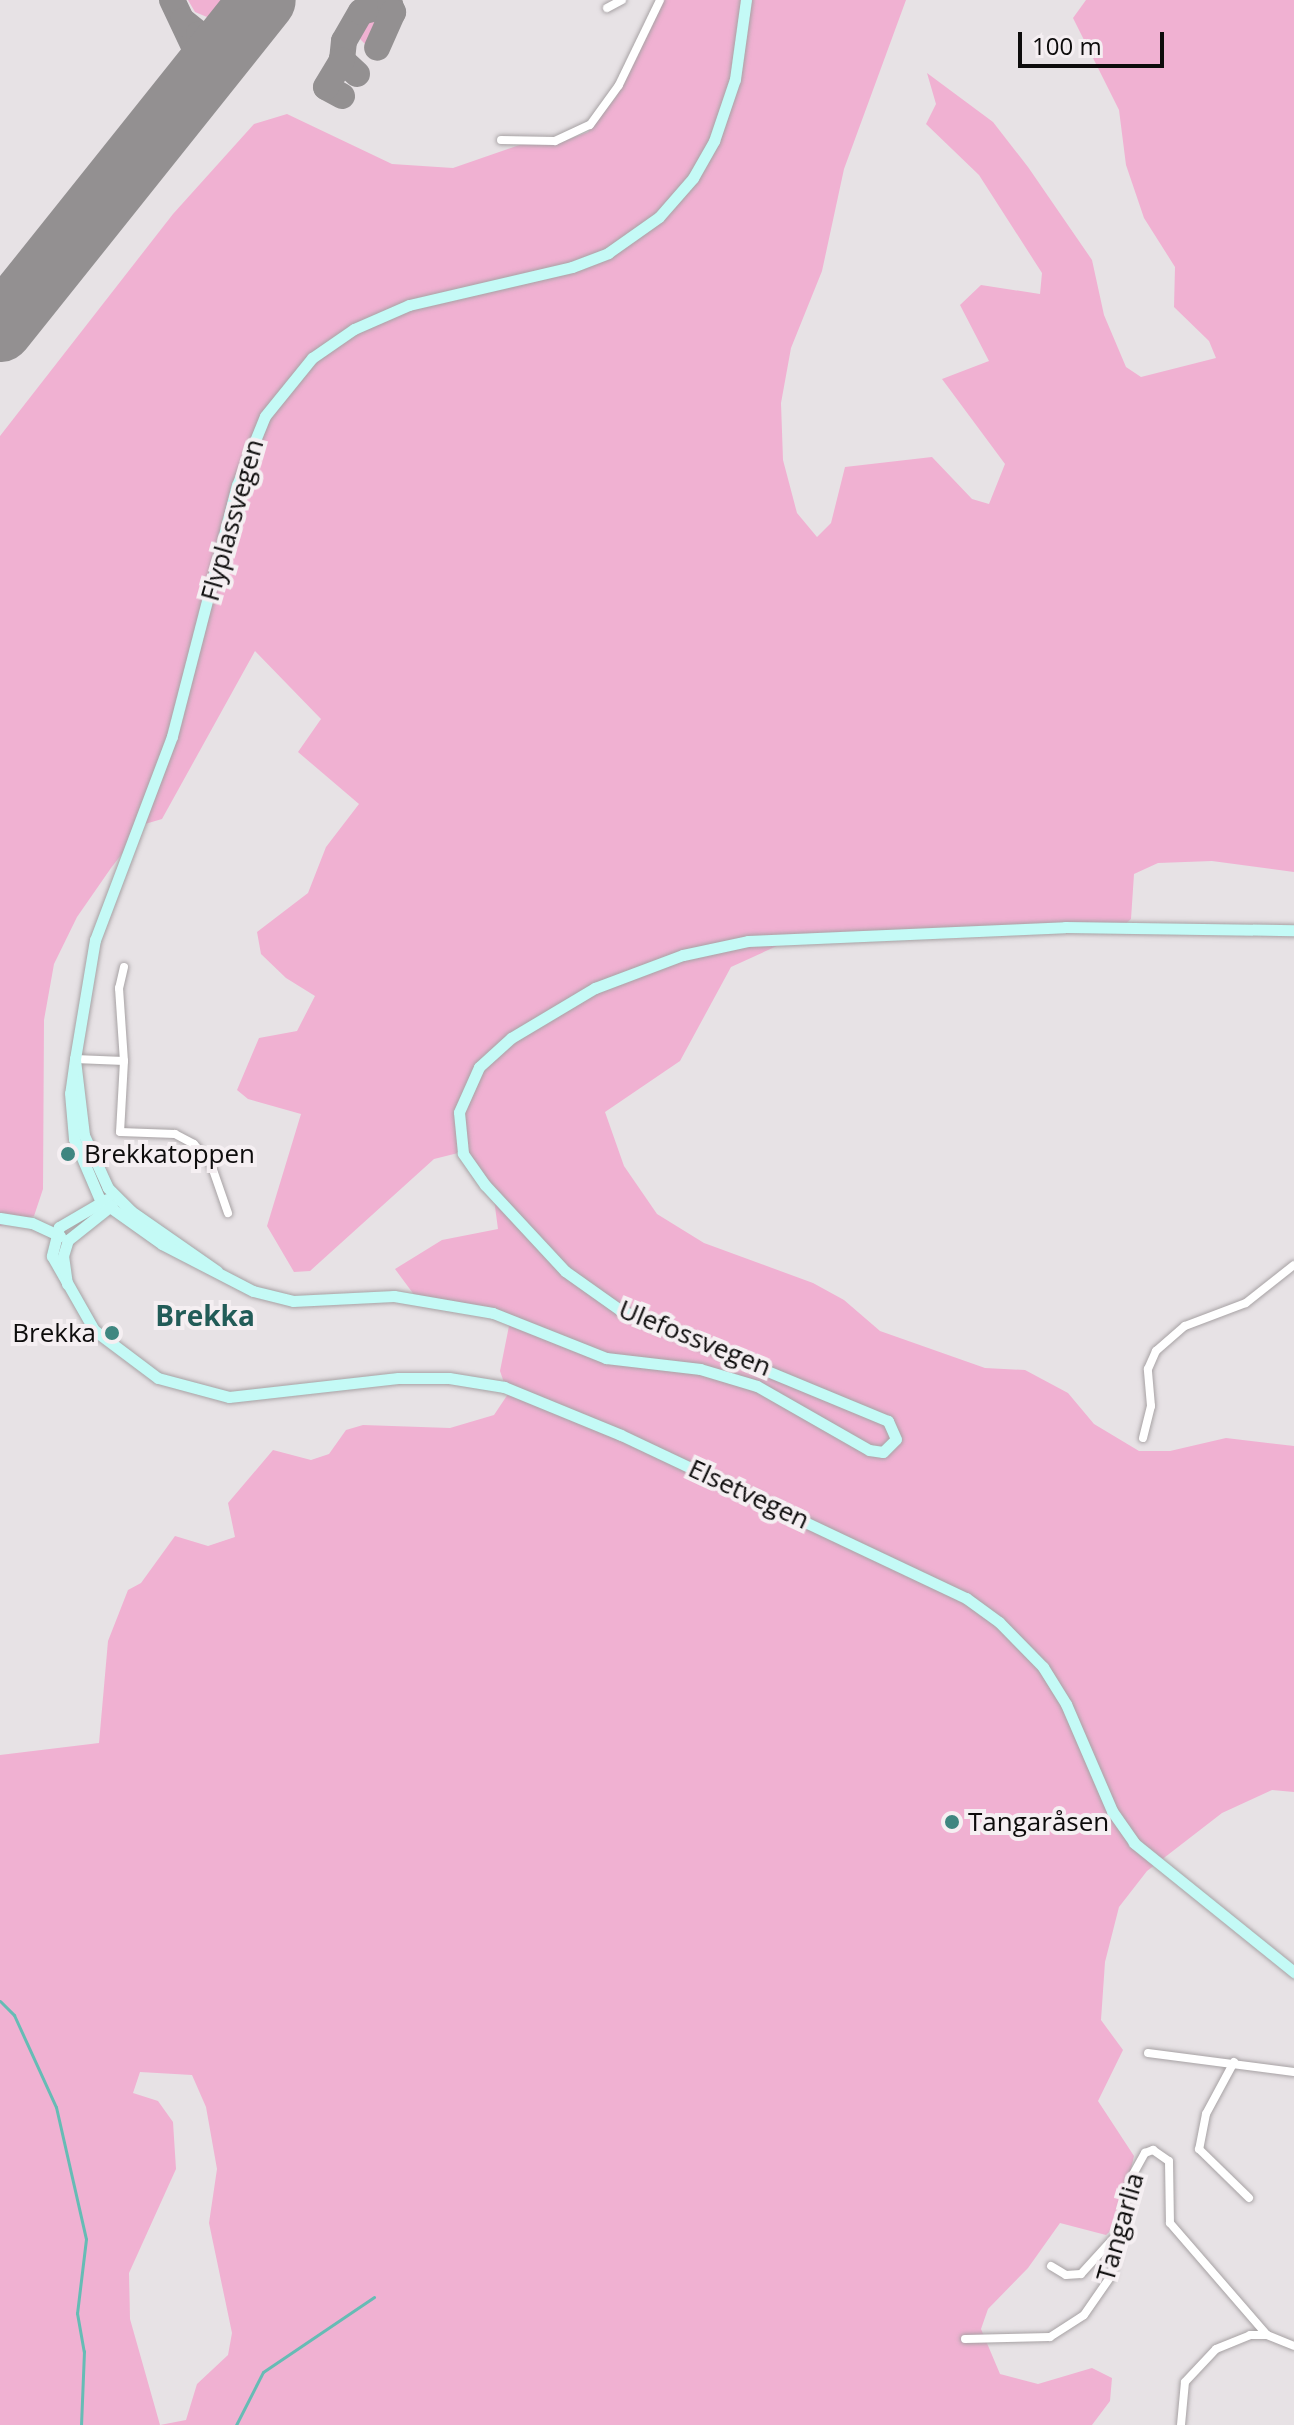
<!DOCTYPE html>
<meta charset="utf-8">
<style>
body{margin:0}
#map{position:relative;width:1294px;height:2425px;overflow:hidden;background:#e7e2e5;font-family:"Open Sans",sans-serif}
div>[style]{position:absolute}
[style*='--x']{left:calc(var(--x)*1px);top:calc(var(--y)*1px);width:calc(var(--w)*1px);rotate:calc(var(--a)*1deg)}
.green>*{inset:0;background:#f0b1d2}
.stream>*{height:3px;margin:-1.5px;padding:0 1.5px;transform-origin:1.5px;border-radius:1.5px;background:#66bcb5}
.taxiway>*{height:26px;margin:-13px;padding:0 13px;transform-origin:13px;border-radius:13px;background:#939091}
.runway>*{height:66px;margin:-33px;padding:0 33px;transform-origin:33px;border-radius:33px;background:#939091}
.roads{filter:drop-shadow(0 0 2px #a7a2a4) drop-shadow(0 0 2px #a7a2a4)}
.street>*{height:8px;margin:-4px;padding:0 4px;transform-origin:4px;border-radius:4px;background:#fff}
.secondary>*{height:11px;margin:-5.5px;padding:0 5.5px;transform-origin:5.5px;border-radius:5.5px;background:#c4faf6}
.dots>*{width:22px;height:22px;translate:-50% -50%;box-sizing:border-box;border:4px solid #f5eff2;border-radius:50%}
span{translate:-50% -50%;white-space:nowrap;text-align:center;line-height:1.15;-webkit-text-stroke:8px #f5eff2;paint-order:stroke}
.street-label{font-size:26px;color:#0d0c0c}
.poi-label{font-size:26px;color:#0d0c0c}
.left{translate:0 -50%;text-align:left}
.right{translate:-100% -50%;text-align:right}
.neighbourhood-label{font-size:28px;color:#225c58;font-weight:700}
.scale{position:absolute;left:1018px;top:32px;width:146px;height:36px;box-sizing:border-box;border:4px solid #0d0c0c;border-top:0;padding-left:10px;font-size:24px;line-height:28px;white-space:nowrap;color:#0d0c0c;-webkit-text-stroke:6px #f5eff2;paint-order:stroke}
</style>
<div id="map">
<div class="green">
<div style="clip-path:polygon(188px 0,233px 0,224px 11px,207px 17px,195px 12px)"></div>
<div style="clip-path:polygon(evenodd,660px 0,906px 0,844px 169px,822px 271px,791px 348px,781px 403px,783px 460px,797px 513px,817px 537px,831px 523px,845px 467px,932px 457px,972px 499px,989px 504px,1005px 464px,942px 379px,989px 361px,960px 305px,981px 285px,1040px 294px,1042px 273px,979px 175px,926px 124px,936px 104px,927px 73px,993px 122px,1028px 167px,1092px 260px,1104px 315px,1126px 367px,1141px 377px,1216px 358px,1209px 341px,1174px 307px,1175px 267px,1144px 218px,1126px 165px,1119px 110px,1073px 18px,1086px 0,1294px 0,1294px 872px,1212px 861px,1158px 863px,1134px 874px,1131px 919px,1116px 932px,948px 933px,779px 945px,731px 967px,680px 1061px,605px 1112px,624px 1166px,657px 1214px,704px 1243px,813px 1283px,844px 1300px,880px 1331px,985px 1368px,1025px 1370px,1068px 1393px,1094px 1424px,1139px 1451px,1170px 1451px,1226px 1438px,1294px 1446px,1294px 1792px,1272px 1790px,1222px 1813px,1147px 1871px,1119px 1907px,1105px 1962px,1101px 2020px,1123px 2050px,1098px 2101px,1134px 2156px,1119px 2223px,1106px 2235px,1060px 2223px,1028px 2268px,988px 2309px,981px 2329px,1000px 2374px,1038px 2384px,1092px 2368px,1112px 2378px,1110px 2401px,1092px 2425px,0 2425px,0 1755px,99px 1743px,108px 1641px,128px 1590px,141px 1583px,175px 1536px,208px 1546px,235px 1537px,228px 1503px,273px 1450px,311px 1460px,329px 1454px,346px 1430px,363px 1425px,450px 1428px,494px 1415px,508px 1394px,500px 1371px,509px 1326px,485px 1312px,415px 1296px,395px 1269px,442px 1240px,498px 1229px,494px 1199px,462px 1152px,434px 1159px,310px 1271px,294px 1272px,267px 1226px,301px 1114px,248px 1099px,237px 1090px,259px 1038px,297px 1031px,315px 996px,286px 978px,261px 954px,257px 932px,308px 893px,326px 847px,359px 804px,298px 752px,321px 719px,255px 651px,162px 819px,145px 824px,111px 868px,77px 917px,54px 964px,44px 1020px,43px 1189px,34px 1216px,0 1226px,0 436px,173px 214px,254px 124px,287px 114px,392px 164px,453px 168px,525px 143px,554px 145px,588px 132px,616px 97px,660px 0,140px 2072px,192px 2075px,206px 2107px,217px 2169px,209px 2223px,232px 2333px,228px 2355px,197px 2384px,186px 2420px,160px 2425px,130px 2319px,129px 2273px,176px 2169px,173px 2122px,158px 2101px,133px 2093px,140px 2072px)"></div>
<div style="clip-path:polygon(368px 16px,378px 18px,366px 45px,357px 36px)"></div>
</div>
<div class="stream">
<div style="--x:0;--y:2001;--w:20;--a:45"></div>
<div style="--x:14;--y:2015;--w:101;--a:65.5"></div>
<div style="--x:56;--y:2107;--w:135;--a:77.2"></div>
<div style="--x:86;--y:2239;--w:75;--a:96.9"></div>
<div style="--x:77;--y:2313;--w:39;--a:80"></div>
<div style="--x:84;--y:2351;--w:74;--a:92.3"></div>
<div style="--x:236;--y:2425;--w:59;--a:-63"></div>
<div style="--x:263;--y:2372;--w:134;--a:-34"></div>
</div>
<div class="taxiway">
<div style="--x:172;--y:0;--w:61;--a:64.7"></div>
<div style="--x:198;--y:55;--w:43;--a:106.3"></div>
<div style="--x:183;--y:21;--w:21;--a:39"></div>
<div style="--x:199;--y:34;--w:16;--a:7"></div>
<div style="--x:215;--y:36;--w:37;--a:-27"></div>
<div style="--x:357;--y:74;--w:21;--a:-137"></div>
<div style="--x:342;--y:60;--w:19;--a:-84"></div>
<div style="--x:344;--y:41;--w:34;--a:-60"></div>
<div style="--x:361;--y:12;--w:30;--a:-14"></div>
<div style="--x:390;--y:5;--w:8;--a:67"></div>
<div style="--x:393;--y:12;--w:39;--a:114"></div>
<div style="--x:342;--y:96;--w:18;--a:-151"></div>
<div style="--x:326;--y:87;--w:31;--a:-59"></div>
</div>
<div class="runway">
<div style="--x:0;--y:329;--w:421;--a:-51.4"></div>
</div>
<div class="roads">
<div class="street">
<div style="--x:607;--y:8;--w:17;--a:-28"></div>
<div style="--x:501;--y:140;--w:54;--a:1.1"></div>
<div style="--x:555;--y:141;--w:38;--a:-25"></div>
<div style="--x:590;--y:125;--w:49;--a:-54.1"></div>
<div style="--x:619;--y:85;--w:94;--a:-64.2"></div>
<div style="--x:124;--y:967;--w:22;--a:103"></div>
<div style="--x:119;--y:988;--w:73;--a:86.1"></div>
<div style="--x:124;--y:1061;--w:71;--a:93.2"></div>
<div style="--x:120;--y:1132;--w:55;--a:2.1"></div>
<div style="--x:175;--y:1134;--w:21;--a:28"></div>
<div style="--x:194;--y:1144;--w:26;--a:50"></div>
<div style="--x:211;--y:1164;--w:52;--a:70.9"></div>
<div style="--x:75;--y:1059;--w:49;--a:2.3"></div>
<div style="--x:1143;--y:1438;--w:33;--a:-76"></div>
<div style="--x:1151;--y:1406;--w:37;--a:-95"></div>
<div style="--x:1148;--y:1369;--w:20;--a:-66"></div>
<div style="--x:1156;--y:1351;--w:38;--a:-41"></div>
<div style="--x:1185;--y:1326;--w:65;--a:-20.7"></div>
<div style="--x:1246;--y:1303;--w:61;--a:-38.4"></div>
<div style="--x:1148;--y:2053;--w:147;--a:7.4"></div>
<div style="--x:1234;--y:2062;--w:59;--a:118.3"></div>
<div style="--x:1206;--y:2114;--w:36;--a:101"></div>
<div style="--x:1199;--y:2149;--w:70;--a:44.4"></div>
<div style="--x:1051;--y:2266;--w:17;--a:31"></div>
<div style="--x:1066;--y:2275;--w:15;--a:-4"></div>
<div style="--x:1081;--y:2274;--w:61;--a:-47.7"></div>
<div style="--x:965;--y:2339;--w:85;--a:-1.3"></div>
<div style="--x:1050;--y:2337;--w:40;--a:-32.9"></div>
<div style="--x:1084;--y:2315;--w:47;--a:-55.3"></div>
<div style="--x:1111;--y:2276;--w:100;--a:-78.5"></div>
<div style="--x:1131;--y:2178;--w:29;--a:-61"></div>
<div style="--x:1145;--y:2153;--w:9;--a:-21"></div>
<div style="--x:1153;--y:2150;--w:19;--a:35"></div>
<div style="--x:1169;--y:2161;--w:62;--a:89.1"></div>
<div style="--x:1170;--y:2223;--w:148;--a:49.1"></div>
<div style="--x:1181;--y:2425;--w:43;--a:-84.7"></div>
<div style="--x:1185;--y:2382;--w:45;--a:-46.8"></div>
<div style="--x:1216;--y:2349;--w:37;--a:-22"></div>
<div style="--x:1250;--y:2335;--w:17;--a:0"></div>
<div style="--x:1267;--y:2335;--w:29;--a:22"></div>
</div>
<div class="secondary">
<div style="--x:75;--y:1059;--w:121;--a:-80.5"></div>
<div style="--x:95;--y:940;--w:218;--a:-69.3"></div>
<div style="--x:172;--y:736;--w:259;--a:-75.5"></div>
<div style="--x:237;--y:485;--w:74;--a:-67.9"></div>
<div style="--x:265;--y:416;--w:75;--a:-51"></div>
<div style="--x:312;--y:358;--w:51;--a:-34.6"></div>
<div style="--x:354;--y:329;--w:60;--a:-23.6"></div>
<div style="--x:409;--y:305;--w:167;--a:-13.1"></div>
<div style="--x:572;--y:267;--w:39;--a:-21"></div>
<div style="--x:608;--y:253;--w:62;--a:-35.2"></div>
<div style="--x:659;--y:217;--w:52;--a:-48.9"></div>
<div style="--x:693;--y:178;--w:43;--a:-60.4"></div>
<div style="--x:714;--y:141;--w:65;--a:-71.3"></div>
<div style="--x:735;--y:79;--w:80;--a:-82.1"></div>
<div style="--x:107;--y:1199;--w:56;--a:149.7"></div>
<div style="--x:59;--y:1227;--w:30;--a:104"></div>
<div style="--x:52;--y:1256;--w:85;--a:60.4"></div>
<div style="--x:94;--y:1330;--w:80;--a:36.9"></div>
<div style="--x:158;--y:1378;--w:73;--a:15"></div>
<div style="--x:229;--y:1397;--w:170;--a:-6.4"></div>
<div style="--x:398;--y:1378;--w:51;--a:0"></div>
<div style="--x:449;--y:1378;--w:56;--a:9.3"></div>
<div style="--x:504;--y:1387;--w:126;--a:22.3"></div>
<div style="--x:621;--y:1435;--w:382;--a:25.3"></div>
<div style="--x:966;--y:1598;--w:41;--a:36"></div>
<div style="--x:999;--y:1622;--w:63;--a:45.6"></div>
<div style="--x:1043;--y:1667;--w:44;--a:58.1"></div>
<div style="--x:1066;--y:1704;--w:116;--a:66.7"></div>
<div style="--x:1112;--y:1811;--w:39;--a:55"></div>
<div style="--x:1134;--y:1843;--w:206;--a:38.9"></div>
<div style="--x:0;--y:1218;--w:32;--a:9"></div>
<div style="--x:32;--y:1223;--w:31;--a:25"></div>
<div style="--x:217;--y:1271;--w:105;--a:-145.1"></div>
<div style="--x:131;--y:1211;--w:33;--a:-135"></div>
<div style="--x:108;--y:1188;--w:58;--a:-114.4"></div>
<div style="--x:84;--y:1135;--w:77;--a:-96.8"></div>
<div style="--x:75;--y:1059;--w:34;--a:98"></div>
<div style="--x:70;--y:1093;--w:46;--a:85"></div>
<div style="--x:74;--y:1139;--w:66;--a:66.9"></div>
<div style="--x:100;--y:1200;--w:76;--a:35.4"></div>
<div style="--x:162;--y:1244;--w:102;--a:27.3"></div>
<div style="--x:253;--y:1291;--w:41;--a:14"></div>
<div style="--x:293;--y:1301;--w:101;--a:-2.8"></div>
<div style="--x:394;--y:1296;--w:100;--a:9.7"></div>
<div style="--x:493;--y:1313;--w:122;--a:21.7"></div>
<div style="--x:606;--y:1358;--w:95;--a:6.7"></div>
<div style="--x:700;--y:1369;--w:59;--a:16.6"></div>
<div style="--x:757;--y:1386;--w:129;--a:29.7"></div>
<div style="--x:869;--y:1450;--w:14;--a:8"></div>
<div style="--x:883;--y:1452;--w:18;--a:-45"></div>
<div style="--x:896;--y:1439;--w:20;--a:-114"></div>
<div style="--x:888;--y:1421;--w:290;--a:-157.5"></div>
<div style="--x:620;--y:1310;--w:67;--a:-144.7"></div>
<div style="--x:565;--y:1271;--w:117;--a:-132.9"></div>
<div style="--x:485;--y:1185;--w:39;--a:-125"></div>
<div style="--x:463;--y:1153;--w:41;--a:-95.6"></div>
<div style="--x:459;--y:1112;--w:49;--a:-66"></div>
<div style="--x:479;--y:1067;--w:43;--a:-42.2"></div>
<div style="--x:511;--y:1038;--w:98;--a:-30.8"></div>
<div style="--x:595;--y:988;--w:94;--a:-20.6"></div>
<div style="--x:683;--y:955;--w:66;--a:-12.2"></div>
<div style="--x:748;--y:941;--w:317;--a:-2.5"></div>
<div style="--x:1065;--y:927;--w:229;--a:0.8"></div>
<div style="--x:67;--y:1284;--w:28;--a:-98"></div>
<div style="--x:63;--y:1256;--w:17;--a:-73"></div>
<div style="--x:68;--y:1240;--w:56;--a:-38.5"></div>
</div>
</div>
<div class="dots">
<div style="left:68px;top:1154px;background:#3f8680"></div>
<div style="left:112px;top:1333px;background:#3f8680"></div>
<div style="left:952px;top:1822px;background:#3f8680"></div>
</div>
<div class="street-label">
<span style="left:232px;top:520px;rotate:-74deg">Flyplassvegen</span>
<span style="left:695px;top:1338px;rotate:22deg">Ulefossvegen</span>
<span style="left:749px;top:1494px;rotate:25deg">Elsetvegen</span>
<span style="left:1120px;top:2227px;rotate:-74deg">Tangarlia</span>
</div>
<div class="poi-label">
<span class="left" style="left:84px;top:1154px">Brekkatoppen</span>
<span class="right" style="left:96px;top:1333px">Brekka</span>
<span class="left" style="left:968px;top:1822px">Tangaråsen</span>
</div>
<div class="neighbourhood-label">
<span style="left:205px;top:1315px">Brekka</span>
</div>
<div class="scale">100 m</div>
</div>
